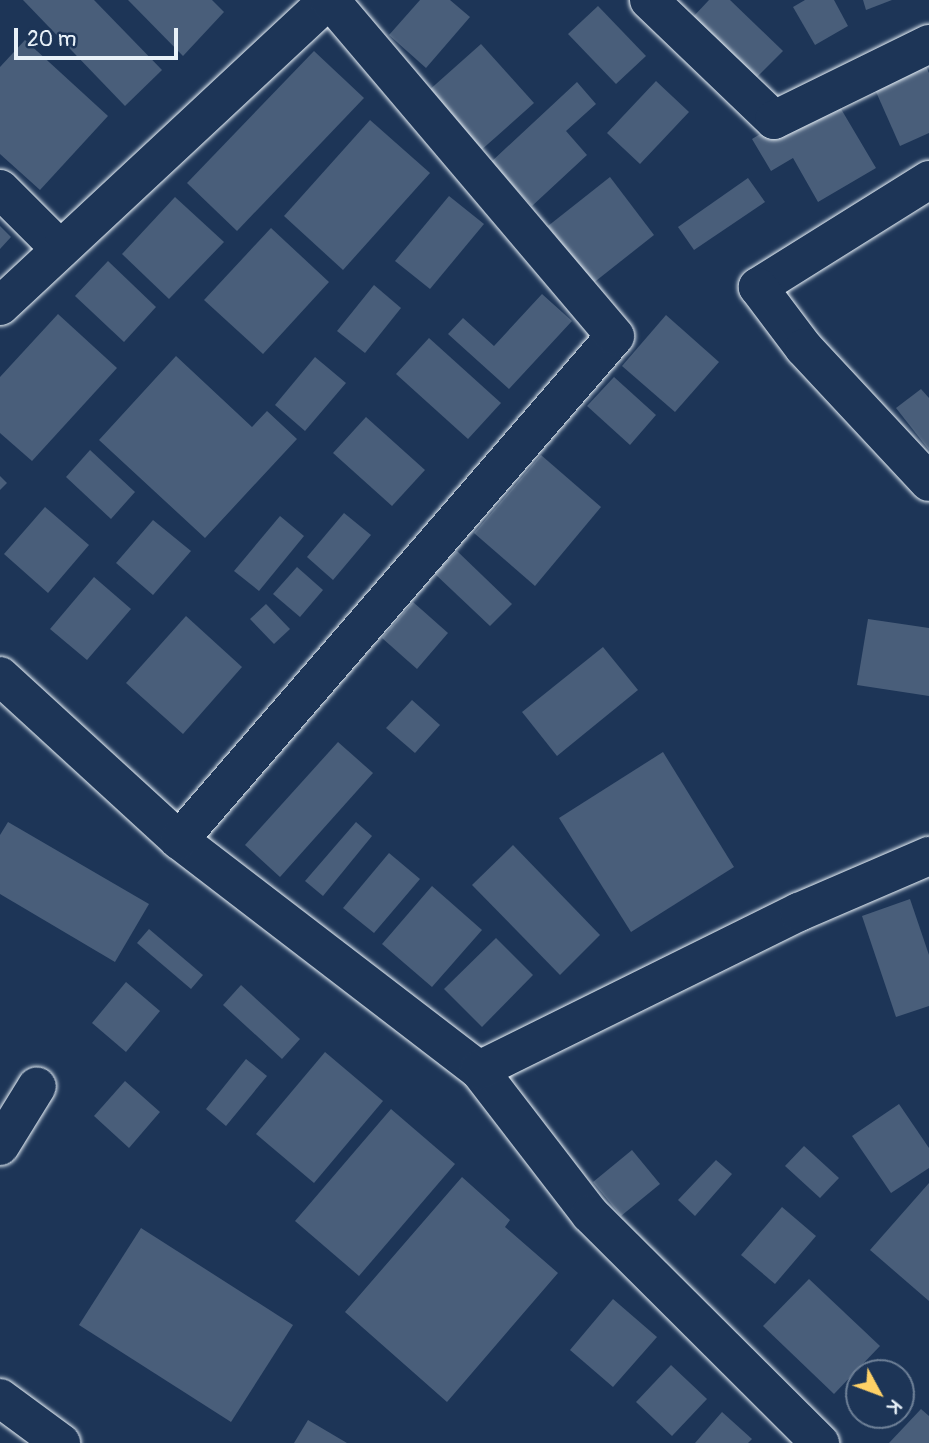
<!DOCTYPE html>
<style>
body{margin:0}
#map{position:relative;width:929px;height:1443px;overflow:hidden;background:#1d3557;font-family:Pangolin,sans-serif}
div>[style]{position:absolute}
[style*='--x']{left:calc(var(--x)*1px);top:calc(var(--y)*1px);width:calc(var(--w)*1px);rotate:calc(var(--a)*1deg)}
.building>*{inset:0;background:#495e7a}
.roads{filter:drop-shadow(0 0 2px #e8f1f8) drop-shadow(0 0 2px #e8f1f8)}
.minor>*{height:38px;margin:-19px;padding:0 19px;transform-origin:19px;border-radius:19px;background:#1d3557}
span{translate:-50% -50%;white-space:nowrap;text-align:center;line-height:1.15;-webkit-text-stroke:5px #1d3557;paint-order:stroke}
.north{position:absolute;left:845px;top:1359px;width:70px;height:70px;box-sizing:border-box;background:#1d3557;border:2px solid #6e8097;border-radius:50%;rotate:131deg;font-size:19px;font-weight:700;line-height:28px;text-align:center;color:#e8f1f8}
.north::after{content:'';display:block;margin:auto;width:24px;height:32px;background:#ffd166;clip-path:polygon(50% 0,100% 100%,50% 72%,0 100%)}
.scale{position:absolute;left:14px;top:28px;width:164px;height:32px;box-sizing:border-box;border:4px solid #e8f1f8;border-top:0;padding-left:9px;font-size:21px;line-height:24px;white-space:nowrap;color:#e8f1f8;-webkit-text-stroke:5px #1d3557;paint-order:stroke}
</style>
<div id="map">
<div class="building">
<div style="clip-path:polygon(23px 0,94px 0,162px 70px,125px 106px)"></div>
<div style="clip-path:polygon(128px 0,212px 0,224px 12px,183px 56px)"></div>
<div style="clip-path:polygon(420px 0,450px 0,470px 17px,426px 68px,389px 35px)"></div>
<div style="clip-path:polygon(709px 0,730px 0,783px 51px,756px 78px,693px 17px)"></div>
<div style="clip-path:polygon(805px 0,834px 0,848px 26px,815px 45px,793px 7px)"></div>
<div style="clip-path:polygon(863px 0,892px 0,866px 10px)"></div>
<div style="clip-path:polygon(598px 6px,646px 56px,616px 84px,568px 34px)"></div>
<div style="clip-path:polygon(25px 40px,108px 116px,40px 190px,0 154px,0 67px)"></div>
<div style="clip-path:polygon(481px 44px,534px 103px,479px 152px,427px 92px)"></div>
<div style="clip-path:polygon(314px 51px,364px 98px,237px 231px,187px 183px)"></div>
<div style="clip-path:polygon(924px 62px,929px 73px,929px 133px,900px 146px,873px 85px)"></div>
<div style="clip-path:polygon(656px 81px,689px 112px,640px 164px,607px 133px)"></div>
<div style="clip-path:polygon(577px 82px,596px 104px,566px 131px,587px 155px,532px 206px,491px 162px)"></div>
<div style="clip-path:polygon(831px 92px,876px 168px,818px 202px,793px 158px,771px 171px,752px 139px)"></div>
<div style="clip-path:polygon(370px 120px,430px 173px,343px 270px,284px 216px)"></div>
<div style="clip-path:polygon(610px 177px,654px 235px,592px 284px,548px 226px)"></div>
<div style="clip-path:polygon(748px 178px,765px 202px,694px 250px,678px 227px)"></div>
<div style="clip-path:polygon(449px 196px,484px 224px,430px 289px,395px 261px)"></div>
<div style="clip-path:polygon(175px 197px,224px 242px,169px 299px,122px 254px)"></div>
<div style="clip-path:polygon(0 226px,11px 237px,0 249px)"></div>
<div style="clip-path:polygon(271px 228px,329px 282px,263px 354px,204px 300px)"></div>
<div style="clip-path:polygon(108px 261px,156px 307px,124px 342px,75px 296px)"></div>
<div style="clip-path:polygon(374px 285px,401px 308px,365px 353px,337px 331px)"></div>
<div style="clip-path:polygon(542px 294px,572px 321px,509px 389px,448px 334px,463px 318px,494px 346px)"></div>
<div style="clip-path:polygon(58px 314px,117px 368px,32px 461px,0 433px,0 377px)"></div>
<div style="clip-path:polygon(666px 315px,719px 362px,675px 412px,622px 366px)"></div>
<div style="clip-path:polygon(429px 338px,501px 403px,468px 439px,396px 374px)"></div>
<div style="clip-path:polygon(176px 356px,252px 427px,267px 411px,297px 439px,205px 538px,99px 440px)"></div>
<div style="clip-path:polygon(315px 357px,346px 383px,305px 431px,275px 405px)"></div>
<div style="clip-path:polygon(614px 377px,656px 415px,630px 445px,587px 406px)"></div>
<div style="clip-path:polygon(921px 389px,929px 398px,929px 450px,896px 408px)"></div>
<div style="clip-path:polygon(366px 417px,425px 470px,392px 506px,333px 453px)"></div>
<div style="clip-path:polygon(90px 450px,135px 492px,111px 519px,66px 477px)"></div>
<div style="clip-path:polygon(541px 455px,601px 507px,535px 586px,474px 533px)"></div>
<div style="clip-path:polygon(0 476px,7px 483px,0 490px)"></div>
<div style="clip-path:polygon(45px 507px,89px 545px,48px 593px,4px 554px)"></div>
<div style="clip-path:polygon(344px 513px,371px 535px,333px 580px,307px 557px)"></div>
<div style="clip-path:polygon(280px 516px,304px 536px,259px 591px,234px 571px)"></div>
<div style="clip-path:polygon(153px 520px,191px 551px,153px 595px,116px 563px)"></div>
<div style="clip-path:polygon(457px 551px,512px 604px,490px 626px,435px 574px)"></div>
<div style="clip-path:polygon(297px 567px,323px 590px,300px 617px,273px 594px)"></div>
<div style="clip-path:polygon(94px 577px,131px 609px,87px 660px,50px 629px)"></div>
<div style="clip-path:polygon(413px 602px,448px 633px,417px 669px,382px 638px)"></div>
<div style="clip-path:polygon(266px 604px,290px 629px,274px 644px,250px 619px)"></div>
<div style="clip-path:polygon(186px 616px,242px 667px,183px 734px,126px 683px)"></div>
<div style="clip-path:polygon(868px 619px,929px 628px,929px 696px,857px 685px)"></div>
<div style="clip-path:polygon(603px 647px,638px 690px,557px 756px,522px 712px)"></div>
<div style="clip-path:polygon(412px 700px,440px 725px,415px 753px,386px 728px)"></div>
<div style="clip-path:polygon(338px 742px,373px 773px,280px 877px,245px 845px)"></div>
<div style="clip-path:polygon(663px 752px,734px 867px,631px 932px,559px 818px)"></div>
<div style="clip-path:polygon(8px 822px,149px 904px,115px 962px,0 894px,0 835px)"></div>
<div style="clip-path:polygon(356px 822px,372px 836px,323px 896px,305px 881px)"></div>
<div style="clip-path:polygon(513px 845px,600px 935px,560px 975px,472px 885px)"></div>
<div style="clip-path:polygon(389px 853px,420px 879px,374px 933px,343px 908px)"></div>
<div style="clip-path:polygon(432px 886px,482px 930px,432px 987px,382px 944px)"></div>
<div style="clip-path:polygon(910px 899px,929px 955px,929px 1006px,896px 1017px,862px 916px)"></div>
<div style="clip-path:polygon(149px 929px,203px 975px,191px 989px,137px 943px)"></div>
<div style="clip-path:polygon(496px 938px,533px 975px,482px 1027px,444px 989px)"></div>
<div style="clip-path:polygon(126px 982px,160px 1011px,126px 1052px,92px 1023px)"></div>
<div style="clip-path:polygon(241px 985px,300px 1039px,282px 1059px,223px 1005px)"></div>
<div style="clip-path:polygon(325px 1052px,383px 1101px,314px 1183px,256px 1134px)"></div>
<div style="clip-path:polygon(246px 1059px,267px 1076px,226px 1126px,206px 1109px)"></div>
<div style="clip-path:polygon(125px 1081px,160px 1112px,129px 1148px,94px 1116px)"></div>
<div style="clip-path:polygon(899px 1104px,929px 1148px,929px 1168px,891px 1193px,852px 1136px)"></div>
<div style="clip-path:polygon(391px 1109px,455px 1164px,359px 1276px,295px 1221px)"></div>
<div style="clip-path:polygon(804px 1146px,839px 1178px,820px 1198px,785px 1166px)"></div>
<div style="clip-path:polygon(632px 1150px,660px 1184px,621px 1216px,593px 1182px)"></div>
<div style="clip-path:polygon(716px 1160px,732px 1174px,695px 1216px,678px 1200px)"></div>
<div style="clip-path:polygon(462px 1177px,510px 1220px,505px 1227px,558px 1273px,447px 1402px,345px 1312px)"></div>
<div style="clip-path:polygon(929px 1183px,929px 1301px,870px 1250px)"></div>
<div style="clip-path:polygon(782px 1207px,816px 1236px,775px 1284px,741px 1255px)"></div>
<div style="clip-path:polygon(141px 1228px,293px 1325px,231px 1422px,79px 1325px)"></div>
<div style="clip-path:polygon(809px 1279px,880px 1346px,834px 1394px,763px 1326px)"></div>
<div style="clip-path:polygon(613px 1299px,657px 1337px,613px 1387px,570px 1350px)"></div>
<div style="clip-path:polygon(671px 1365px,707px 1399px,672px 1436px,636px 1402px)"></div>
<div style="clip-path:polygon(921px 1409px,929px 1416px,929px 1443px,889px 1443px)"></div>
<div style="clip-path:polygon(722px 1412px,752px 1439px,748px 1443px,695px 1443px)"></div>
<div style="clip-path:polygon(308px 1420px,347px 1443px,294px 1443px)"></div>
</div>
<div class="roads">
<div class="minor">
<div style="--x:649;--y:0;--w:173;--a:43.8"></div>
<div style="--x:774;--y:120;--w:173;--a:-26.1"></div>
<div style="--x:929;--y:180;--w:202;--a:148"></div>
<div style="--x:758;--y:287;--w:76;--a:53"></div>
<div style="--x:804;--y:348;--w:183;--a:47"></div>
<div style="--x:0;--y:189;--w:83;--a:45"></div>
<div style="--x:0;--y:306;--w:449;--a:-43"></div>
<div style="--x:0;--y:676;--w:243;--a:42.5"></div>
<div style="--x:179;--y:840;--w:378;--a:37.5"></div>
<div style="--x:479;--y:1070;--w:182;--a:52.4"></div>
<div style="--x:590;--y:1214;--w:325;--a:44.9"></div>
<div style="--x:179;--y:840;--w:666;--a:-49.14"></div>
<div style="--x:615;--y:336;--w:441;--a:-130.3"></div>
<div style="--x:479;--y:1070;--w:357;--a:-26.3"></div>
<div style="--x:799;--y:912;--w:142;--a:-23.3"></div>
<div style="--x:0;--y:1146;--w:70;--a:-58.3"></div>
<div style="--x:0;--y:1398;--w:76;--a:36.4"></div>
</div>
</div>
<div class="north">K</div>
<div class="scale">20 m</div>
</div>
